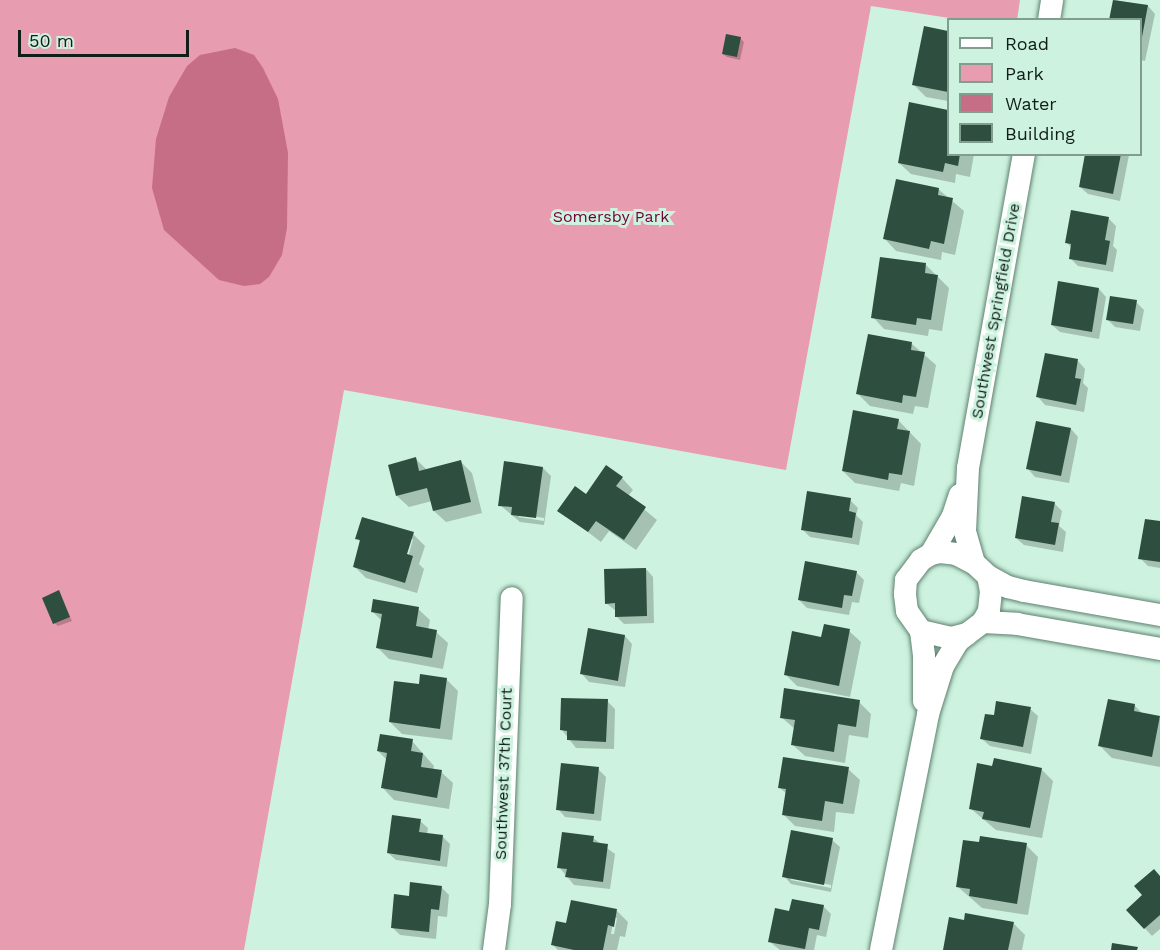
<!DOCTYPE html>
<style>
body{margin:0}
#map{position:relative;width:1160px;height:950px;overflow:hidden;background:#cdf2df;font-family:"Work Sans",sans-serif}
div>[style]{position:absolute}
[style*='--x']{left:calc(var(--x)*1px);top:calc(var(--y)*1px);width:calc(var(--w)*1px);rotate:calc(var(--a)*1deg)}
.green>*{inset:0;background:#e89caf}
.water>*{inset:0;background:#c66e86}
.shadow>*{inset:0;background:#0003}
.building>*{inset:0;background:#2e4f40}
.roads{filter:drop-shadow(0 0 2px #5f8170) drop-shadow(0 0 2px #5f8170)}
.minor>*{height:22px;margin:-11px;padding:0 11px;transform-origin:11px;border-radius:11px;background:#fff}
span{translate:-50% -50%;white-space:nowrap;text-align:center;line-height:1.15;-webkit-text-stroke:6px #cdf2df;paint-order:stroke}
.park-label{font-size:16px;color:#730135}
.street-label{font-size:16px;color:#101e18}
.legend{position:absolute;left:947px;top:18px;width:195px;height:138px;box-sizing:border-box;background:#cdf2df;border:2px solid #819d8f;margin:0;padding:8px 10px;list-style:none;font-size:18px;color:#101e18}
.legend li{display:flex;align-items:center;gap:12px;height:30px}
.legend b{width:30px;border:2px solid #819d8f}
.scale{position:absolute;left:18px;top:30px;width:171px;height:27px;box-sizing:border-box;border:3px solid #101e18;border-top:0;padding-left:8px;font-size:18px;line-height:21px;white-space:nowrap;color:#101e18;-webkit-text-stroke:4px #cdf2df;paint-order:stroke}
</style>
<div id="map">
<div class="green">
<div style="clip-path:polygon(0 0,1020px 0,1017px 20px,956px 19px,871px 6px,786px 470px,344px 390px,244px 950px,0 950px)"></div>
</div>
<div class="water">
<div style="clip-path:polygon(235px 48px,254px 55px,263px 68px,278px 99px,288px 153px,287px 228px,282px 255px,269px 277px,260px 284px,244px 286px,219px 280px,164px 230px,152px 188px,156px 139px,169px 97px,187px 66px,200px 55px)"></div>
</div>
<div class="shadow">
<div style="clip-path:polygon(1115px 0,1148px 6px,1155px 14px,1145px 61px,1140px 60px,1140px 20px,1111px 20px)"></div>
<div style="clip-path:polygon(925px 28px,948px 32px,948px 101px,926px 97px,914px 85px)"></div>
<div style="clip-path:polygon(740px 38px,744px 42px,740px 60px,727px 57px,723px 54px)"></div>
<div style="clip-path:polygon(911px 104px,948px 111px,948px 154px,974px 154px,970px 177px,956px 174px,955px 183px,911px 174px,899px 163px)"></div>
<div style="clip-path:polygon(1086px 154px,1129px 155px,1120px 201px,1088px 194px,1080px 187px)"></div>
<div style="clip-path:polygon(938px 189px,964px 211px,955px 255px,942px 252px,941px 260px,896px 251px,885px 239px)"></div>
<div style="clip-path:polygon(1108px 218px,1116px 226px,1113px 246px,1117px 250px,1113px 272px,1078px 266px,1071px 259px,1072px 248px,1067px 243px)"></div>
<div style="clip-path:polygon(926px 265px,949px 288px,942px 331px,929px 329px,928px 336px,884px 329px,873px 317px)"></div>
<div style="clip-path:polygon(1099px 289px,1106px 297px,1099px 339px,1060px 332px,1052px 325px)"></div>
<div style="clip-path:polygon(1136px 302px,1144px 310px,1140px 331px,1115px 327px,1107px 319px)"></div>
<div style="clip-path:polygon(912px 344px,936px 365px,928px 408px,915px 406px,913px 414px,870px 406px,858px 394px)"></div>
<div style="clip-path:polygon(1078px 361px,1085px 369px,1083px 383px,1088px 388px,1084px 412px,1045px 405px,1038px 397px)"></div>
<div style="clip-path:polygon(898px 420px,921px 444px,914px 486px,901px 483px,899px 491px,855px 483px,843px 471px)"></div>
<div style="clip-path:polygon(1071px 429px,1078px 437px,1069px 483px,1035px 477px,1028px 469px)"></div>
<div style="clip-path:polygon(416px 459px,427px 470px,460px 461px,472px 473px,482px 513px,446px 522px,434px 511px,432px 501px,409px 507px,397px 496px)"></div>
<div style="clip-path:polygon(evenodd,543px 468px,551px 476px,544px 525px,520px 522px,500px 505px,543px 468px,519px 514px,544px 518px,544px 521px,519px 517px,519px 514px)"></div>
<div style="clip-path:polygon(622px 478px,633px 490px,628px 496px,657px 520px,636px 550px,609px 531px,601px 542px,559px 510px)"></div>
<div style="clip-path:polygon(850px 500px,858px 508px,856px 515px,863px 522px,859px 545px,810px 537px,802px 529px)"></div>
<div style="clip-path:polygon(1054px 503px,1062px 511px,1059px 526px,1066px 532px,1063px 552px,1024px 545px,1016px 538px)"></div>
<div style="clip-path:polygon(1160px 523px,1160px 568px,1148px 566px,1140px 558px)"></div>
<div style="clip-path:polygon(evenodd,413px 534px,425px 546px,419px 564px,424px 569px,417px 593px,366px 578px,354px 566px,361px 543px,357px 538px,413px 534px,410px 539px,413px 539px,407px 561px,404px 560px,410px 539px)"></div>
<div style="clip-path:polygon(646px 569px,653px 577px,654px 623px,624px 624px,616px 616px,616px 611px,606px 603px)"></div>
<div style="clip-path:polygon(856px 572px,864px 580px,859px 603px,852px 602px,849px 615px,807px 608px,799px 600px)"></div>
<div style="clip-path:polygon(58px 591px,72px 621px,58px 626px,54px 623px)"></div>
<div style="clip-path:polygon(418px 609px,430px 620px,428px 630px,436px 632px,448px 643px,443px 669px,389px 659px,377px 647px,382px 621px,372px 611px)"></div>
<div style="clip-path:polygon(849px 631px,861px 642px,850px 697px,797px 686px,785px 674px,822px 639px)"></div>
<div style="clip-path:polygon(625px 636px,632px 644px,625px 687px,589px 682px,582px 674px)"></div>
<div style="clip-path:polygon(446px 679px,458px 691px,452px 740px,402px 734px,390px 722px,420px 686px)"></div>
<div style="clip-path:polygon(607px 701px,615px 709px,614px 749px,576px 748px,562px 730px)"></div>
<div style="clip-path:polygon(859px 702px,871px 714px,868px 738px,849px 735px,845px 763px,805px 756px,793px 745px,795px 729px,781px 717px)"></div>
<div style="clip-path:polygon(1134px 705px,1144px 715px,1160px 719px,1160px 767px,1112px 758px,1100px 746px)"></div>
<div style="clip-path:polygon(1030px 709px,1038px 716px,1031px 754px,990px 746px,982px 739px,995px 717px)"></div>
<div style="clip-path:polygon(412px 741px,434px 766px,433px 770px,441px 772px,453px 783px,449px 809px,394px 800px,383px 788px,387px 760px,378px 751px)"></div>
<div style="clip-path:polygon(994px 768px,1041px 769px,1053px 781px,1042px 838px,996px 830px,970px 808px)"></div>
<div style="clip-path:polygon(598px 769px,606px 777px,601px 821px,565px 817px,558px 809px)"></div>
<div style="clip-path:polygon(848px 769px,860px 780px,854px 814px,836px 812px,834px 832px,795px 826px,783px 814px,787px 794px,780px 788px)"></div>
<div style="clip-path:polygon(420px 821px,428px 828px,427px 835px,443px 837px,450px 844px,447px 867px,396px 860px,388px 853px)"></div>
<div style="clip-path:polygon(593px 838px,615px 854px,610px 889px,574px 885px,559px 867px)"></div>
<div style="clip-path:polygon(evenodd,832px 840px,840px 847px,831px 892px,791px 884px,784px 876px,832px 840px,791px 877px,831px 885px,831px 888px,791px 880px,791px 877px)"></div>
<div style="clip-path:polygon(1026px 845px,1038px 857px,1028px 915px,982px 908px,957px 886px)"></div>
<div style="clip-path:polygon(1160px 877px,1160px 929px,1152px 936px,1128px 910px)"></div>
<div style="clip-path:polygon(441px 887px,449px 895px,447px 917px,438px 916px,436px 939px,400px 935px,392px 927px,410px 898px)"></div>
<div style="clip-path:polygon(823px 906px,831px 914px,826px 937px,817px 935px,814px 950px,780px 950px,770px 942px,790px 913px)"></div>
<div style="clip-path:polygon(evenodd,617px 911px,628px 922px,625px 937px,620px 936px,617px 950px,558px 950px,553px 945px,567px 925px,617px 911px,614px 918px,617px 918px,614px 934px,611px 934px,614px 918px)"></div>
<div style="clip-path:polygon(965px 922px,1013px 923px,1025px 935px,1022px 950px,944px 950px)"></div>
</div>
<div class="building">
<div style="clip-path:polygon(1113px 0,1148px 5px,1142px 37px,1140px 20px,1109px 20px)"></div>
<div style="clip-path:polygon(924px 26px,948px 31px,948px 92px,912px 85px)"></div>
<div style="clip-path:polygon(726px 34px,741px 37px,737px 57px,722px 54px)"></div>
<div style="clip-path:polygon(909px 102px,948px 110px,948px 154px,960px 154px,958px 166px,945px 163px,943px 172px,898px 163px)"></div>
<div style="clip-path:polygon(1085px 154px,1121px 154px,1113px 194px,1079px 187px)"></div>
<div style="clip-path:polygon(896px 179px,939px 188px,938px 195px,953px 198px,944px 244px,931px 241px,929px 249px,883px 239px)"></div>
<div style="clip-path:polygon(1071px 210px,1109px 217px,1105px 240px,1110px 241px,1106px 265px,1069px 259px,1071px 244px,1065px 243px)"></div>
<div style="clip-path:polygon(880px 257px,926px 263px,925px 273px,938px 275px,931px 320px,917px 318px,916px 325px,871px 318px)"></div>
<div style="clip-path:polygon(1058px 281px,1099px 288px,1092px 332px,1051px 325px)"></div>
<div style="clip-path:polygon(1110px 296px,1137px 300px,1133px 324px,1106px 320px)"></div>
<div style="clip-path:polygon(868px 334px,912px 342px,911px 350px,925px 352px,916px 397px,903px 395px,902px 403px,856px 394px)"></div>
<div style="clip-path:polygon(1045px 353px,1078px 359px,1075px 378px,1081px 379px,1076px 405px,1036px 397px)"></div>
<div style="clip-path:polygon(853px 410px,899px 419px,897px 429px,910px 431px,902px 475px,889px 473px,888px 480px,842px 471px)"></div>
<div style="clip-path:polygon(1036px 421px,1071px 428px,1061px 476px,1026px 469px)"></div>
<div style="clip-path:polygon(416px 457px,419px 471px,461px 460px,471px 502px,433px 511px,427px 488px,396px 496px,388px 465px)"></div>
<div style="clip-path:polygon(504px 461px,543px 467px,536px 518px,511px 515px,512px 507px,498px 506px)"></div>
<div style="clip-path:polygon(606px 465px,623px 477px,616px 486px,646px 507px,624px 540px,596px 521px,588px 532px,557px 511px,575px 486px,586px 494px)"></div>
<div style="clip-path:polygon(807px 491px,851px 498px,849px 511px,856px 513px,852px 538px,801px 530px)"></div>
<div style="clip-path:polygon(1022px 496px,1055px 502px,1051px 522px,1059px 523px,1055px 545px,1015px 538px)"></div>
<div style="clip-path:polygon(362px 517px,414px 532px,407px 554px,413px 556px,405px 583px,353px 567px,360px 540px,355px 539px)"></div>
<div style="clip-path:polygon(1145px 519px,1160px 521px,1160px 562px,1138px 559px)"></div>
<div style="clip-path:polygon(805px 561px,857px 571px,852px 596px,844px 595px,842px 608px,798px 600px)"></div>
<div style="clip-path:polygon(646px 568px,647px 616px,615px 617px,615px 603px,605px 604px,604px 569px)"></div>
<div style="clip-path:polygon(59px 590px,70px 617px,53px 624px,42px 598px)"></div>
<div style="clip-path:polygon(373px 599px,419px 607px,416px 626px,437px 630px,432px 658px,376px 648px,382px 614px,371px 612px)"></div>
<div style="clip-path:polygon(824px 624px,850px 629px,839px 686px,784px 675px,792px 631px,821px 637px)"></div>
<div style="clip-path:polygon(588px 628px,625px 635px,618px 681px,580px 674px)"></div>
<div style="clip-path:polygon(420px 674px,447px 678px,440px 729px,389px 722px,394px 681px,419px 684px)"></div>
<div style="clip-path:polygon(784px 688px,860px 700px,856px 727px,838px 724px,834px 752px,791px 745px,795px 720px,780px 718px)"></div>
<div style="clip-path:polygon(561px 698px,608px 699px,606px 742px,567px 740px,567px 731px,560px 730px)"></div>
<div style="clip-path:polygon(1108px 699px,1135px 704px,1134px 711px,1160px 716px,1152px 757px,1098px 746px)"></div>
<div style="clip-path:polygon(996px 701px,1031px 707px,1023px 747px,980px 739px,985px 714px,994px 715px)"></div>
<div style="clip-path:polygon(380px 734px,413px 739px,411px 751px,423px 753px,421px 767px,442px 770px,437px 798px,381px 788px,387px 753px,377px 751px)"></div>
<div style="clip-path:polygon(783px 757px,849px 767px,843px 804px,825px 801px,822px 821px,782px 815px,786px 789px,778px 788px)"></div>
<div style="clip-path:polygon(994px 758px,1042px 768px,1030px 828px,982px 819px,984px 812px,969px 809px,977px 763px,992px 766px)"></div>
<div style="clip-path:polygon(561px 763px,599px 767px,594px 814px,556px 810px)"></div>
<div style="clip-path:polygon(392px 815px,421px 819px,419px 832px,443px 835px,440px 861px,387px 853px)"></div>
<div style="clip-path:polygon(791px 830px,833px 838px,824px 885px,782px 877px)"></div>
<div style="clip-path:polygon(562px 832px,594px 836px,593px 842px,608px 844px,603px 882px,565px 877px,567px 869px,557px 868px)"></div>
<div style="clip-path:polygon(980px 836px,1027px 843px,1017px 904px,969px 896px,970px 889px,956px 887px,963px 840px,979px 842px)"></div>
<div style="clip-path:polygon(1154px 869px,1160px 876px,1160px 915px,1144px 929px,1126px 910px,1142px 895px,1134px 886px)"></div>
<div style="clip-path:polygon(410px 882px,442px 886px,439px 910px,431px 909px,429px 932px,391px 928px,394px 894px,409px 896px)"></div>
<div style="clip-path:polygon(792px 899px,824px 905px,819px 930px,809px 928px,805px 949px,768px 942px,775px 908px,789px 911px)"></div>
<div style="clip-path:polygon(571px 900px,617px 909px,614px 927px,608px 925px,603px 950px,574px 950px,551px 945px,556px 921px,566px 923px)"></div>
<div style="clip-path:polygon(965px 913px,1014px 922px,1008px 950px,943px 950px,949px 917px,964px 920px)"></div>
<div style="clip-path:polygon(1112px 943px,1138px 947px,1137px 950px,1111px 950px)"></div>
</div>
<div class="roads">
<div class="minor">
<div style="--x:1049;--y:20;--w:20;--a:-81"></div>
<div style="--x:940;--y:552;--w:16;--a:7"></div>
<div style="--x:956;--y:554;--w:20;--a:27"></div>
<div style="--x:974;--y:563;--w:19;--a:43"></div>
<div style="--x:988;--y:576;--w:15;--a:79"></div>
<div style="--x:991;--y:591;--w:20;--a:96"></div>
<div style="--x:989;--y:611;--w:13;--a:119"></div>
<div style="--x:983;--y:622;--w:20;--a:143"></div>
<div style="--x:967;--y:634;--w:16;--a:166"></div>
<div style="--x:951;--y:638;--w:31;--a:-167"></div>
<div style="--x:921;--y:631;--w:24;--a:-125"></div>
<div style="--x:907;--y:611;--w:17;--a:-97"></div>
<div style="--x:905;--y:594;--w:14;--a:-86"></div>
<div style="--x:906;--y:580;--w:25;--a:-53"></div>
<div style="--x:921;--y:560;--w:12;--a:-31"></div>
<div style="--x:931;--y:554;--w:9;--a:-13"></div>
<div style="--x:931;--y:554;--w:44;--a:-59.9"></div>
<div style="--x:953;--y:516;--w:22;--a:-72"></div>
<div style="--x:974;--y:563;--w:33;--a:-106"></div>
<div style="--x:965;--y:531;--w:63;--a:-87.3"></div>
<div style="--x:968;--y:468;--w:319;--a:-79.9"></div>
<div style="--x:988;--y:576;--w:23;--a:29"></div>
<div style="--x:1008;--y:587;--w:16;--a:14"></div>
<div style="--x:1024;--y:591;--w:138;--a:10"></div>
<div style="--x:983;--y:622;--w:34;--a:3"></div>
<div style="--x:1017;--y:624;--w:145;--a:9.9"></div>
<div style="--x:921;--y:631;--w:25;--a:83"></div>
<div style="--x:924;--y:656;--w:45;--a:90"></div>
<div style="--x:494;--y:950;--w:46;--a:-82.6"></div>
<div style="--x:500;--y:904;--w:306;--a:-87.8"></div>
<div style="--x:881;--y:950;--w:241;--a:-78.7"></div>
<div style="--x:928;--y:714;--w:50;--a:-72.6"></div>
<div style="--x:943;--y:666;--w:29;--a:-59"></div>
<div style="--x:958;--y:641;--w:11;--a:-38"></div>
</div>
</div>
<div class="park-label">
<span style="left:611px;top:217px">Somersby Park</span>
</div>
<div class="street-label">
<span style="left:996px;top:311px;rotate:-80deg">Southwest Springfield Drive</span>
<span style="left:504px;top:774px;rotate:-88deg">Southwest 37th Court</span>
</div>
<ul class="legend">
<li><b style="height:8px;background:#fff"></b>Road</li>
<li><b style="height:16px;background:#e89caf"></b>Park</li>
<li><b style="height:16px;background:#c66e86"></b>Water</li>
<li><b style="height:16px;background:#2e4f40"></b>Building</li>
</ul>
<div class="scale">50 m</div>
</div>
